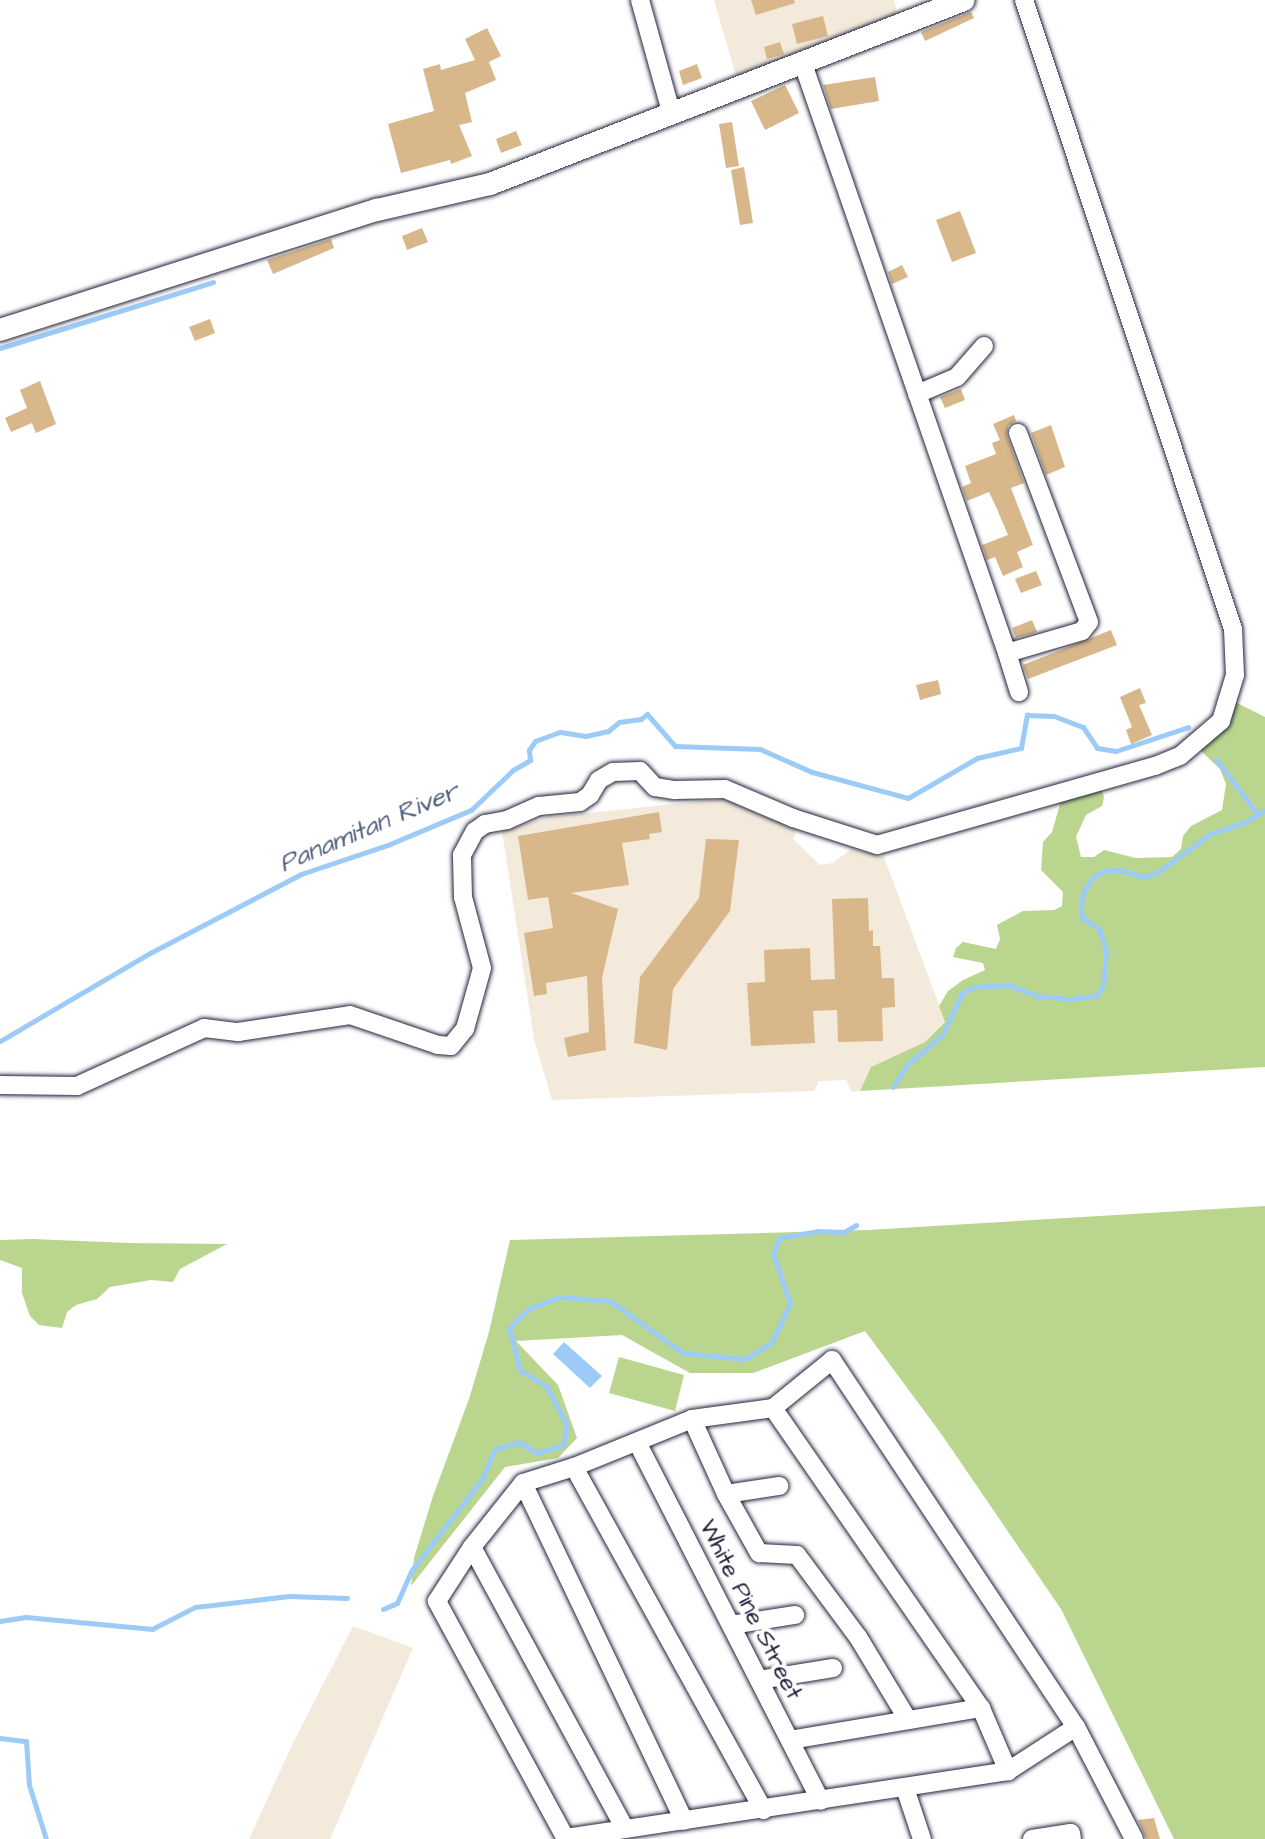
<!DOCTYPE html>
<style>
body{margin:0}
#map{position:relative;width:1265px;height:1839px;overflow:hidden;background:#fff;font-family:"Architects Daughter",sans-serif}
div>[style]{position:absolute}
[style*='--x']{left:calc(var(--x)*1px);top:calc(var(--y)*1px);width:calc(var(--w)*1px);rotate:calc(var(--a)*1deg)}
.built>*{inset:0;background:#f3eadc}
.green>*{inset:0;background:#bad68e}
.water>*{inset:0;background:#9dcbf8}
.stream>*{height:5px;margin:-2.5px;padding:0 2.5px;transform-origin:2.5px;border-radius:2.5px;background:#9dcbf8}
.building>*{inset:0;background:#d8b88b}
.roads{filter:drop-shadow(0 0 2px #22223b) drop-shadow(0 0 2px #22223b)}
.minor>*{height:18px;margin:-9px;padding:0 9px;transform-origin:9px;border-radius:9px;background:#fff}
.tertiary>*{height:22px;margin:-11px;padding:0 11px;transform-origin:11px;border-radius:11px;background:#fff}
span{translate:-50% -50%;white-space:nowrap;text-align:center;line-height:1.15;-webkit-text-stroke:8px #fff;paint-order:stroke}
.street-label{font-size:24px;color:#22223b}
.water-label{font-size:26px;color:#4d5d7d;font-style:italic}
</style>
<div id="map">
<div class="built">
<div style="clip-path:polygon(714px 0,894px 0,898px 16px,736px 76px)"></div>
<div style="clip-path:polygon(723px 799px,797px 829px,793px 839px,820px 865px,833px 863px,851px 849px,884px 857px,945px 1021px,925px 1042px,871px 1067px,860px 1091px,852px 1092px,846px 1080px,825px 1081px,819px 1081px,814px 1091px,552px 1100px,534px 1039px,502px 831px,549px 817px)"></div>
<div style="clip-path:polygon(353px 1626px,413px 1648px,330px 1839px,249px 1839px,293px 1743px)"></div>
</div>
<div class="green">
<div style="clip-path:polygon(1235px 702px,1265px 717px,1265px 1067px,860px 1091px,871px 1067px,925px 1042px,945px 1022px,939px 1006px,948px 991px,963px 980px,985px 970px,983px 963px,953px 957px,956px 948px,963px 942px,996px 949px,1000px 939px,997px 925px,1004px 921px,1023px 911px,1054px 910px,1062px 906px,1063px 892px,1041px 870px,1043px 842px,1052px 832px,1062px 797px,1101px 788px,1104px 797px,1102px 806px,1086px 815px,1076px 837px,1081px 857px,1094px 857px,1104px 850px,1136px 858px,1172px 857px,1181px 849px,1183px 836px,1191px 826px,1222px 810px,1226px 784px,1220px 769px,1200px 750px)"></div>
<div style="clip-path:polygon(1265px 1206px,1265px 1839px,1174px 1839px,1061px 1609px,942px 1435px,865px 1331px,753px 1373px,690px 1373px,622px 1335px,516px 1341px,558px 1385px,577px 1438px,558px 1458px,505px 1467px,411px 1586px,414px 1558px,433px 1496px,469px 1399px,489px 1332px,510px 1240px,868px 1230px)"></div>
<div style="clip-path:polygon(32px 1239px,129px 1243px,227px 1244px,180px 1269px,173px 1282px,151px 1280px,110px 1287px,97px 1299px,76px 1305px,67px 1312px,62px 1328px,39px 1325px,30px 1316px,22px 1293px,22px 1268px,0 1260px,0 1240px)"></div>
<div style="clip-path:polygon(619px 1357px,684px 1375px,675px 1411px,609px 1393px)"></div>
</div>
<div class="water">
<div style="clip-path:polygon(564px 1342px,602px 1376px,590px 1388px,553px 1354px)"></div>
</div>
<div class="stream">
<div style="--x:0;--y:348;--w:223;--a:-17.2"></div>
<div style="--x:1216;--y:759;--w:70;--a:53.1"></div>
<div style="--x:0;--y:1041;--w:174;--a:-30.4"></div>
<div style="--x:150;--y:953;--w:170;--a:-27.6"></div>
<div style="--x:301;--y:874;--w:94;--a:-18.6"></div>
<div style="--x:390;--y:844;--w:88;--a:-22.8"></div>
<div style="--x:471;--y:810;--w:58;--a:-43.6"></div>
<div style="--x:513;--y:770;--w:20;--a:-30"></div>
<div style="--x:530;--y:760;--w:10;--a:-96"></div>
<div style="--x:529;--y:750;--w:11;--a:-56"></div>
<div style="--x:535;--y:741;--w:27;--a:-20"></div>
<div style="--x:560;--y:732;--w:26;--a:9"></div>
<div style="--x:586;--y:736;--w:23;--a:-13"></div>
<div style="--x:608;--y:731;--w:14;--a:-39"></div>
<div style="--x:619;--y:722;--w:22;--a:-8"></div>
<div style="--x:641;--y:719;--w:8;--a:-40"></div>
<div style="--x:647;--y:714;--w:43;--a:48.8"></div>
<div style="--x:675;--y:746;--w:85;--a:2"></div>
<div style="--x:760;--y:749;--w:57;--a:23.9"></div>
<div style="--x:812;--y:772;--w:99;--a:15.2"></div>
<div style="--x:908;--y:798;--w:80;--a:-30.1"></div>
<div style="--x:977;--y:758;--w:45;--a:-12.8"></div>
<div style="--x:1021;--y:748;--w:34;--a:-80"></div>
<div style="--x:1027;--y:715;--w:27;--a:2"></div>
<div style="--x:1054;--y:716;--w:31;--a:21"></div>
<div style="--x:1083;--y:727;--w:25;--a:56"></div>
<div style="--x:1097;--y:748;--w:19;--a:9"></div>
<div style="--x:1116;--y:751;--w:76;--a:-18.4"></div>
<div style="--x:893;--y:1087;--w:26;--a:-58"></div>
<div style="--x:907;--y:1065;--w:48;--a:-40.7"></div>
<div style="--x:943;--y:1034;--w:45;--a:-65.1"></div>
<div style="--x:962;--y:993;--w:13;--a:-27"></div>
<div style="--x:974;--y:987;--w:35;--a:-3"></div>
<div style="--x:1009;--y:985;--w:30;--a:21"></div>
<div style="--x:1037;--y:996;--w:33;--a:5"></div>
<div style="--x:1070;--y:999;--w:26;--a:-7"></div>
<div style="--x:1096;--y:996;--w:12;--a:-55"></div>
<div style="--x:1103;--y:986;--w:36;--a:-85"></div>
<div style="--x:1106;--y:950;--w:22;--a:-108"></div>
<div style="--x:1099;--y:929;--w:20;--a:-147"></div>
<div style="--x:1082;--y:918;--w:12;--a:-95"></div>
<div style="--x:1081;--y:906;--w:14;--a:-82"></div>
<div style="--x:1083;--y:892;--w:18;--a:-56"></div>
<div style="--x:1093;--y:877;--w:13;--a:-29"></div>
<div style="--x:1104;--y:871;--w:16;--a:-4"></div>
<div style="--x:1120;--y:870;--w:26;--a:16"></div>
<div style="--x:1145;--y:877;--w:14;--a:-21"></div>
<div style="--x:1158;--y:872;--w:64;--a:-36.2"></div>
<div style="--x:1210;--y:834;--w:39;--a:-19"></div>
<div style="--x:1247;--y:821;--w:21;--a:-31"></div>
<div style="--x:383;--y:1609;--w:15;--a:-23"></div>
<div style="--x:397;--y:1603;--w:35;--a:-66"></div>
<div style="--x:411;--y:1571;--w:116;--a:-52.3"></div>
<div style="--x:482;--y:1479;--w:33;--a:-67"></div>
<div style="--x:495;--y:1449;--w:25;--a:-16"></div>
<div style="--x:519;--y:1442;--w:21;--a:31"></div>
<div style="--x:537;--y:1453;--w:27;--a:-17"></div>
<div style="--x:563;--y:1445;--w:20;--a:-79"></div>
<div style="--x:567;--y:1425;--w:43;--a:-117.8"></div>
<div style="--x:547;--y:1387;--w:32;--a:-148"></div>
<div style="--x:520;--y:1370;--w:43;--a:-104.7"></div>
<div style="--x:509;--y:1328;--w:27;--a:-45"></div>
<div style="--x:528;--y:1309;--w:34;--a:-21"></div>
<div style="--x:560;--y:1297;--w:50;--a:4.6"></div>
<div style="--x:610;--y:1301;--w:90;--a:35.5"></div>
<div style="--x:683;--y:1353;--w:62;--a:5.5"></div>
<div style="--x:745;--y:1359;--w:32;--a:-32"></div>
<div style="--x:772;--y:1342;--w:43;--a:-65.2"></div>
<div style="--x:790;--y:1303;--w:52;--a:-109.1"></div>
<div style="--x:773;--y:1254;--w:17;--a:-69"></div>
<div style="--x:779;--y:1238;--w:39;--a:-10"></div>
<div style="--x:817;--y:1231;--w:27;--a:2"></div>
<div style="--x:844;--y:1232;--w:14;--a:-30"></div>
<div style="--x:0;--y:1621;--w:26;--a:-9"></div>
<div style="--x:26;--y:1617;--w:127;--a:5.4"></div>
<div style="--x:152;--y:1629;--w:48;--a:-27.1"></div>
<div style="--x:195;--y:1607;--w:95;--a:-6.7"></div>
<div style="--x:289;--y:1596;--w:58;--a:2"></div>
<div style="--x:0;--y:1738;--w:26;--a:7"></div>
<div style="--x:26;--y:1741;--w:44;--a:86.1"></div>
<div style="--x:29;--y:1785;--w:57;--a:72.5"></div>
</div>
<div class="building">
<div style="clip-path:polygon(751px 0,794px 0,795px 3px,756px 15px)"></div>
<div style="clip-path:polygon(971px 12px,974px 18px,925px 41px,921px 32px)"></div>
<div style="clip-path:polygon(823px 16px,828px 36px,797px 44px,792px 24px)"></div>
<div style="clip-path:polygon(487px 28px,501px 56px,489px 62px,496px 80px,465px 93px,472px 122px,459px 125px,472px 156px,451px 164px,450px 160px,401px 173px,388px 124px,434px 111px,423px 69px,440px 64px,441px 70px,475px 60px,465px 39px)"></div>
<div style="clip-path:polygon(780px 42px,784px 54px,767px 59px,764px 47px)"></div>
<div style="clip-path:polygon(697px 64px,702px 78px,683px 85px,679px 71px)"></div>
<div style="clip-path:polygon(875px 77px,879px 101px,831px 109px,823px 85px)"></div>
<div style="clip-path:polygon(785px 85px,799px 113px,765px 130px,751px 101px)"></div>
<div style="clip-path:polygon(732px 122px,739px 166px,726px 168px,719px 124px)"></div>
<div style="clip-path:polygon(516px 131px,522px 145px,501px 153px,496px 139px)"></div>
<div style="clip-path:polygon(744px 167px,753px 223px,740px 225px,731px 170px)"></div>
<div style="clip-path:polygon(960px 211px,976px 253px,952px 262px,936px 220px)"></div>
<div style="clip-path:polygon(422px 228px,428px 242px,407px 250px,402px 236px)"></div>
<div style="clip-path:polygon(331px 239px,334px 248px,273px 274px,267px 260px)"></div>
<div style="clip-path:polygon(902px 265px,908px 277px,892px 284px,888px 272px)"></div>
<div style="clip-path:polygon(210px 319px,215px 333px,195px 341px,189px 327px)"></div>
<div style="clip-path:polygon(40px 381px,56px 424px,36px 433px,32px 423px,11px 432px,5px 418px,27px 408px,20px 390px)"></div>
<div style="clip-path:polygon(961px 389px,965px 400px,945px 408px,940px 397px)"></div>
<div style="clip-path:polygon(1014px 415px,1016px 421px,1008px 426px,1007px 436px,1024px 483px,1011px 488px,1033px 545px,1017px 552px,1023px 567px,1003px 576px,995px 557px,987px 560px,982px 545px,1008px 535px,997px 509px,989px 492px,967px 501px,962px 487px,971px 483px,965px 466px,996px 454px,992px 443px,1000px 440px,993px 424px)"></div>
<div style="clip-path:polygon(1051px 425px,1065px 467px,1046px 475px,1031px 433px)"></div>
<div style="clip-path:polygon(1036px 571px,1042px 585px,1021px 593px,1015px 579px)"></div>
<div style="clip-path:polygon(1032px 620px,1037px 632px,1016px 638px,1012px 628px)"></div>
<div style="clip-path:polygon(1111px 630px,1117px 645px,1028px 679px,1023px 665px)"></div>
<div style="clip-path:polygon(938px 680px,941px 694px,920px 700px,916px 685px)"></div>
<div style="clip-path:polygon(1140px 688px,1146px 703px,1139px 705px,1152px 735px,1131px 744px,1126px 730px,1132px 727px,1120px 697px)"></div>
<div style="clip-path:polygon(659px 812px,662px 832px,649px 834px,650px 839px,622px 843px,629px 885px,571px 893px,618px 909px,602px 978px,606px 1050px,568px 1057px,564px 1038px,589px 1032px,587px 976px,546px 983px,547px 994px,534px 996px,524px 933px,553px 928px,548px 897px,528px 900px,518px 836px)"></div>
<div style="clip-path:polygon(706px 839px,739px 840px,730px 911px,673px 989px,667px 1050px,634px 1043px,640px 977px,699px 898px)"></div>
<div style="clip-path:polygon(868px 898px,869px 931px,873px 930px,873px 946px,880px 946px,882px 978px,894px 978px,895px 1007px,882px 1008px,883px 1041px,838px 1042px,837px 1010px,813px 1011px,815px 1043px,751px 1046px,747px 983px,765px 982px,764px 950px,810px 948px,811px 980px,835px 979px,832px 899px)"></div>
<div style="clip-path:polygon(1154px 1818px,1160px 1839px,1146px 1839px,1138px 1820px)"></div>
</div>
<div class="roads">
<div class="minor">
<div style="--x:640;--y:0;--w:119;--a:74.5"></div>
<div style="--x:802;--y:61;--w:626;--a:70.9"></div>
<div style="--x:1007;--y:653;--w:78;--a:-16.3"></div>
<div style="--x:1082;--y:631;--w:11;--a:-52"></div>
<div style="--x:1089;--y:622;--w:202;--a:-110.6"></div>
<div style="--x:917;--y:394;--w:43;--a:-23"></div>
<div style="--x:957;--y:377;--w:41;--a:-48.9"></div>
<div style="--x:1007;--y:653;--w:41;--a:72.9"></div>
<div style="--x:0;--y:1085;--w:77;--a:0.7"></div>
<div style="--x:77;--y:1086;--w:140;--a:-24.5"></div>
<div style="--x:204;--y:1028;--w:34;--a:7"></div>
<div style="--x:238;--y:1032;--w:113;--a:-8.6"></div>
<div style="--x:350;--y:1015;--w:93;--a:18.8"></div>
<div style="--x:438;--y:1045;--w:13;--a:4"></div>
<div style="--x:451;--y:1046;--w:22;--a:-51"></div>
<div style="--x:465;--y:1029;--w:63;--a:-74.4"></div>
<div style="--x:482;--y:968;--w:73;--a:-105"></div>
<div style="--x:463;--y:897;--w:42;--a:-91.4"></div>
<div style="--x:462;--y:855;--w:27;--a:-62"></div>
<div style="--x:475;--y:831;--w:12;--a:-35"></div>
<div style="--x:485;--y:824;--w:22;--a:-10"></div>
<div style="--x:507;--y:820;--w:35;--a:-24"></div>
<div style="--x:539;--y:806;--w:41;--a:-5.6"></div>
<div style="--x:580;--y:802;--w:12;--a:-35"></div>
<div style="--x:590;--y:795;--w:17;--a:-59"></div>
<div style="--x:599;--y:780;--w:16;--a:-30"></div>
<div style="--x:613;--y:772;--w:27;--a:-2"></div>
<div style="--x:640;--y:771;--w:22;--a:47"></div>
<div style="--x:655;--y:787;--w:20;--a:9"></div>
<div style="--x:675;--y:790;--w:50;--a:-1.1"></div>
<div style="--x:725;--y:789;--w:74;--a:23.1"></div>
<div style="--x:793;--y:818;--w:88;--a:17.8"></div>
<div style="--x:877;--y:845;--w:289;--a:-15.9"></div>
<div style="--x:1155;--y:766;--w:27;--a:-22"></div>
<div style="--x:1180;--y:756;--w:54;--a:-40.5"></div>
<div style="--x:1221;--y:721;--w:48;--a:-73.1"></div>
<div style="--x:1235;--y:675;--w:46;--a:-92.5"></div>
<div style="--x:1233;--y:629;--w:663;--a:-108.38"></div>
<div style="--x:773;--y:1408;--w:365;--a:55.3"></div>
<div style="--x:981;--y:1708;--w:69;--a:66.8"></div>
<div style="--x:692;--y:1419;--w:82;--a:65.6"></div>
<div style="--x:726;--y:1494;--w:68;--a:60.8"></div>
<div style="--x:759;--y:1553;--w:38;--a:3"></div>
<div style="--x:797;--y:1555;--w:102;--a:53.4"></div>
<div style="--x:858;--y:1637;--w:97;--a:58.9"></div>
<div style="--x:637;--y:1442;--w:403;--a:62.9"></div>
<div style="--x:574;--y:1467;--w:392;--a:61.1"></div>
<div style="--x:523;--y:1483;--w:374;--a:64.5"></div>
<div style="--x:726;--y:1494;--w:54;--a:-8.6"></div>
<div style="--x:472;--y:1547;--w:319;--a:61.5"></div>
<div style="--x:731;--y:1625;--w:65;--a:-8.9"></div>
<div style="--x:759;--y:1680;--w:75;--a:-9.2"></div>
<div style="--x:790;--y:1740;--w:194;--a:-9.5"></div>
<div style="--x:905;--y:1788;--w:54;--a:71.6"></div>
<div style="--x:566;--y:1838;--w:447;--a:-8.6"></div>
<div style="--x:1008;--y:1771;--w:81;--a:-32.9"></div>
<div style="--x:1076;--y:1727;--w:126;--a:62.6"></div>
<div style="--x:566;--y:1839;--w:271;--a:-118.5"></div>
<div style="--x:437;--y:1601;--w:64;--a:-57.1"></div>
<div style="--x:472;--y:1547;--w:82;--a:-51.4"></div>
<div style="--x:523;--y:1483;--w:53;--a:-17.4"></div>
<div style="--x:574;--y:1467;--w:127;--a:-22.1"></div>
<div style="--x:692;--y:1419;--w:82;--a:-7.7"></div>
<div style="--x:773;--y:1408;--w:76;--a:-39.1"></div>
<div style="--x:832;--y:1360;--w:441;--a:56.4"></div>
<div style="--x:1032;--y:1839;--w:39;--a:-9"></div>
<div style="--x:1071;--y:1833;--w:6;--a:81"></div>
</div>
<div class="tertiary">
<div style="--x:0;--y:330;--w:396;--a:-17.7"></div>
<div style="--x:377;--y:210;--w:116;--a:-13"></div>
<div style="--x:490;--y:184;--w:508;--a:-21.22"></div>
</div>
</div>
<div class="street-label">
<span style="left:750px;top:1610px;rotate:63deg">White Pine Street</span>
</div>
<div class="water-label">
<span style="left:369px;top:828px;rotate:-23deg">Panamitan River</span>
</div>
</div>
